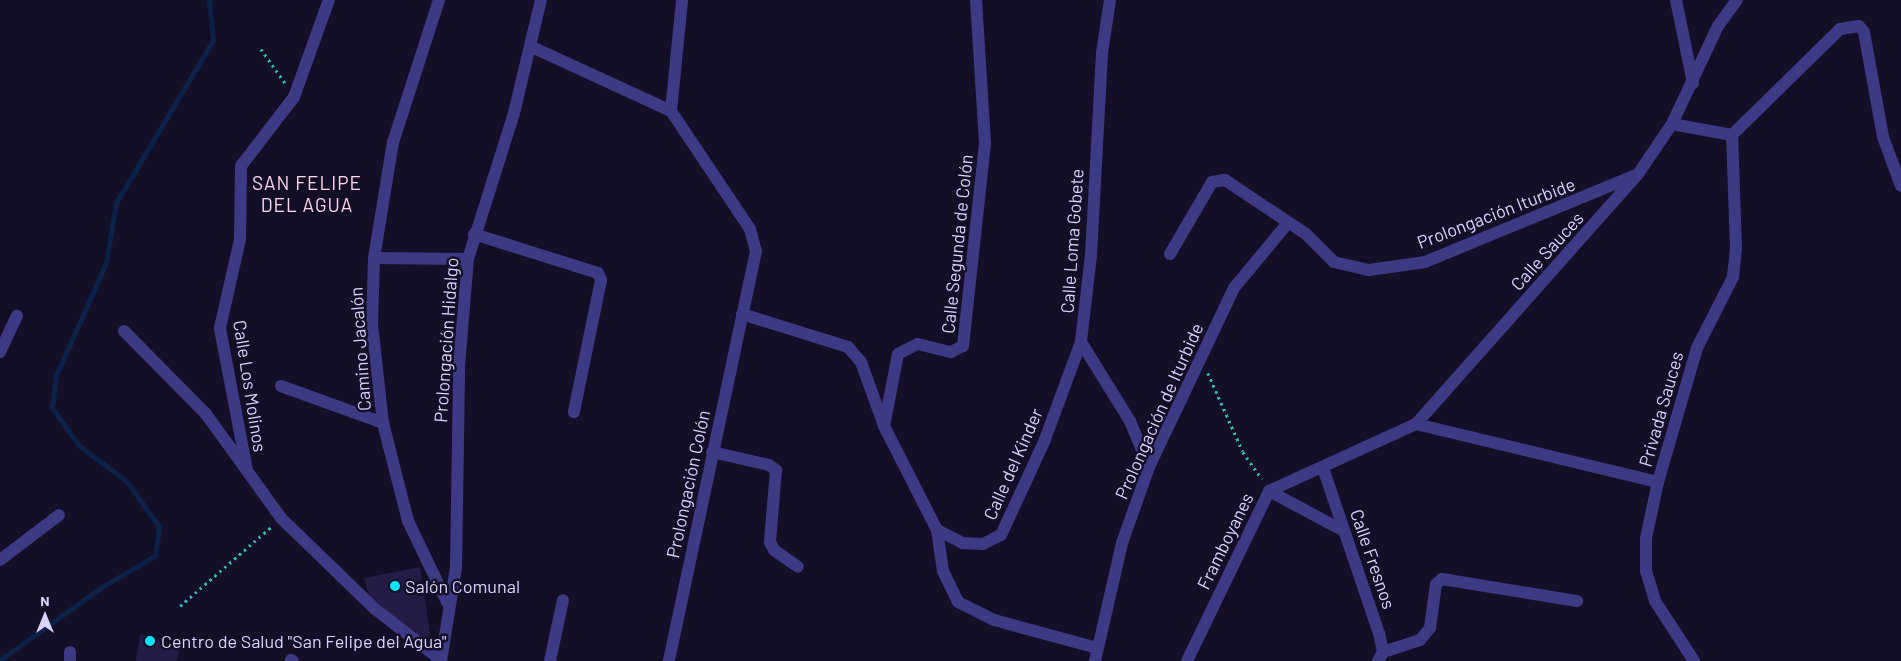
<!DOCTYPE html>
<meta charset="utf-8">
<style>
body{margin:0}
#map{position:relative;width:1901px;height:661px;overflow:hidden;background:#130f26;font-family:Barlow,sans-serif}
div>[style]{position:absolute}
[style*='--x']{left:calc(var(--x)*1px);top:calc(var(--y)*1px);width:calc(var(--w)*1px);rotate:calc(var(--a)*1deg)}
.stream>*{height:4.5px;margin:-2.25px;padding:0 2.25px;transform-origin:2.25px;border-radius:2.25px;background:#0c2248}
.building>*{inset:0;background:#241b47}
.path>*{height:2.5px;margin-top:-1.25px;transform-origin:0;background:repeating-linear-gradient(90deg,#2fb8b0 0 2.5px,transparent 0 6.5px)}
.minor>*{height:12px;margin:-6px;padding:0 6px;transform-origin:6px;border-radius:6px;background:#3d3a85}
.tertiary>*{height:12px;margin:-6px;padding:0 6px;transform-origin:6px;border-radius:6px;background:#3d3a85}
.dots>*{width:14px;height:14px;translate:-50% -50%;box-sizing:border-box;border:2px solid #130f26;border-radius:50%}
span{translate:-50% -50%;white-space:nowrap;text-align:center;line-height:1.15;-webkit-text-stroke:5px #130f26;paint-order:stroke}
.street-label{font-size:18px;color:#d9d4ff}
.poi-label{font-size:18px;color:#d9d4ff}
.left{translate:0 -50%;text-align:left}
.neighbourhood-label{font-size:19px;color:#ffd6f0;letter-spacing:1px}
.north{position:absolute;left:20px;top:591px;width:50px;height:50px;-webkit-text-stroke:4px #130f26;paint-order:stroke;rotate:0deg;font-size:14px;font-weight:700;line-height:20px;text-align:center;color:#d9d4ff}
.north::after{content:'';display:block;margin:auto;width:18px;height:22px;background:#d9d4ff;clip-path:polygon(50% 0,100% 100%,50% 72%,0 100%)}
</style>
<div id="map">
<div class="stream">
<div style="--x:0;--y:660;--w:125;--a:-35.6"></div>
<div style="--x:102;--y:587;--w:61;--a:-30.3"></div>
<div style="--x:155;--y:556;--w:29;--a:-82"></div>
<div style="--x:159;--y:527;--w:55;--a:-125.4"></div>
<div style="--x:127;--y:482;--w:60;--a:-143.1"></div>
<div style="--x:79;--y:446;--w:47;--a:-125.4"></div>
<div style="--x:52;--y:408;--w:32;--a:-83"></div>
<div style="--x:56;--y:376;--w:124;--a:-66.1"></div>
<div style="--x:106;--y:263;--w:61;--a:-80.5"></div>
<div style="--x:116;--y:203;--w:190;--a:-59.2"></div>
<div style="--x:213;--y:40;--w:40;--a:-95.7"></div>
</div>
<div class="building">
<div style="clip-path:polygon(420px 567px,431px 639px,421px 641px,372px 604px,364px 578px)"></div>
<div style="clip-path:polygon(140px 634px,180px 648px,176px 661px,136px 661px)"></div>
</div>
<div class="path">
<div style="--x:261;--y:49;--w:42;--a:54.8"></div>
<div style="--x:1208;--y:373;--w:86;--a:66.1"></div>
<div style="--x:1243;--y:452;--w:33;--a:55"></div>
<div style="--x:180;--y:606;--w:121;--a:-41"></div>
</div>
<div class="minor">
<div style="--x:439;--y:0;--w:149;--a:107.9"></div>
<div style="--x:393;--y:142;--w:118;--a:99.3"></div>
<div style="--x:374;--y:258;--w:66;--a:91.7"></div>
<div style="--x:372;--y:324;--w:100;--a:83.7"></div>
<div style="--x:383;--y:423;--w:101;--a:75.7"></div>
<div style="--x:408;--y:521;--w:90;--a:64.3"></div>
<div style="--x:1110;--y:0;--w:54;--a:98.6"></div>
<div style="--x:1102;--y:53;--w:202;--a:93.1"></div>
<div style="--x:1091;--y:255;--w:88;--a:96.6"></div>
<div style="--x:1081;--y:342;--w:93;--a:58.2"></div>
<div style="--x:1130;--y:421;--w:50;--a:67.6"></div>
<div style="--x:1676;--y:0;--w:85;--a:78.4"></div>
<div style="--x:532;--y:47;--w:153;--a:24.7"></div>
<div style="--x:671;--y:111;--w:142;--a:56.2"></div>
<div style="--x:750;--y:229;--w:23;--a:75"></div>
<div style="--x:756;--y:251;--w:419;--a:102"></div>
<div style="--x:671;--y:111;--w:112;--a:-84.3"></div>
<div style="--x:1672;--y:124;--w:61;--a:10.4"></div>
<div style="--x:1732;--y:135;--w:151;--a:-44.5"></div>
<div style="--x:1840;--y:29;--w:19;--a:-9"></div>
<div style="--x:1859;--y:26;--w:8;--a:50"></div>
<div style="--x:1864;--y:32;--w:107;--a:79.7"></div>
<div style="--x:1883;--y:137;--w:52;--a:69.8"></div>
<div style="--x:474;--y:234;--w:130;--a:17.5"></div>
<div style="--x:598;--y:273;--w:8;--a:67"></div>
<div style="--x:601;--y:280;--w:135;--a:101.6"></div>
<div style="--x:1170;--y:254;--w:83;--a:-59.7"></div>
<div style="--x:1212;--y:182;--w:13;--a:-9"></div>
<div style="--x:1225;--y:180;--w:97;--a:33.7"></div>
<div style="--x:1306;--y:234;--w:40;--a:45"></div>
<div style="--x:1334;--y:262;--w:36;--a:13"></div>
<div style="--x:1369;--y:270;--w:57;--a:-8.1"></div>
<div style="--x:1425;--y:262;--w:226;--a:-22.4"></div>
<div style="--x:374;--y:258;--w:94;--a:0.6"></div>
<div style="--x:742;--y:314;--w:111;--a:17.3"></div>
<div style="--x:848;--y:347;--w:20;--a:49"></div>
<div style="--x:861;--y:362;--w:68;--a:70.2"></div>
<div style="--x:884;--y:426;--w:117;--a:63"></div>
<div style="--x:937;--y:530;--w:41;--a:81.7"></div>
<div style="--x:943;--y:571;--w:34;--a:64"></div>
<div style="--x:958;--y:602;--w:40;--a:26.6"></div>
<div style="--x:994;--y:620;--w:107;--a:15.2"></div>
<div style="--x:124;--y:331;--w:117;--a:45.3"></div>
<div style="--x:206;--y:414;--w:128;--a:54.2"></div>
<div style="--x:281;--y:518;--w:131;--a:44.1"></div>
<div style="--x:375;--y:609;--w:83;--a:37.7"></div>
<div style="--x:0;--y:352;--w:40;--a:-65"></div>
<div style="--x:281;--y:386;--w:109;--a:19.9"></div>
<div style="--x:1416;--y:424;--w:249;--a:13.5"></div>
<div style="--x:1658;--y:482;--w:140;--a:-73.8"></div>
<div style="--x:1697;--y:348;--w:80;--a:-63.1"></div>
<div style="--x:1733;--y:277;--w:29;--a:-84"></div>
<div style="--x:1736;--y:248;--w:113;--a:-92"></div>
<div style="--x:884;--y:426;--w:73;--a:-79"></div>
<div style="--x:898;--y:354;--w:22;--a:-27"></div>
<div style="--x:918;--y:344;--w:34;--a:14"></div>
<div style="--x:951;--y:352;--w:13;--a:-27"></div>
<div style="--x:963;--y:346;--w:204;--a:-83.8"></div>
<div style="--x:985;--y:143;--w:143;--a:-93.6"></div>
<div style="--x:712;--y:452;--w:58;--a:12.8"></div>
<div style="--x:769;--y:465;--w:9;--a:36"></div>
<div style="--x:776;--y:470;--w:72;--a:94.8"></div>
<div style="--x:770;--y:542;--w:9;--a:63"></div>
<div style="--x:774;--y:550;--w:29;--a:35"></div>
<div style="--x:1323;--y:468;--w:174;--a:71.3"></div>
<div style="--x:1379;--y:633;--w:19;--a:78"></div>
<div style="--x:1383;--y:652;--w:10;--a:119"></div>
<div style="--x:247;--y:470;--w:145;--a:-100.8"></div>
<div style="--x:220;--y:328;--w:91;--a:-77.3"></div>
<div style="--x:240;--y:239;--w:73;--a:-89.2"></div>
<div style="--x:241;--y:166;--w:87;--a:-52.5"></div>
<div style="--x:294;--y:97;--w:103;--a:-70.2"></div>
<div style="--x:1658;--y:482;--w:57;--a:102.1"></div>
<div style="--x:1646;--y:538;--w:33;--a:90"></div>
<div style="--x:1646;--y:571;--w:31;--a:73"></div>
<div style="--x:1655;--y:601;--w:72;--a:57"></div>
<div style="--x:1269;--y:491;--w:85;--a:28.1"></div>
<div style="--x:937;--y:530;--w:29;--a:27"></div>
<div style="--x:963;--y:543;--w:20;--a:3"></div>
<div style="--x:983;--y:544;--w:20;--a:-27"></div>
<div style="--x:1001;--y:535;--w:102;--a:-65.2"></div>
<div style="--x:1044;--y:442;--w:107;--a:-69.7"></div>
<div style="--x:0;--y:560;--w:74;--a:-37.3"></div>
<div style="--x:1383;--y:652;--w:39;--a:-18"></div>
<div style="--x:1420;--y:640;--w:16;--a:-50"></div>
<div style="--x:1430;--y:628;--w:44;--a:-82.2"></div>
<div style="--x:1436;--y:584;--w:8;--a:-40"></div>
<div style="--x:1442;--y:579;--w:137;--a:9.3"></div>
<div style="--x:291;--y:660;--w:2;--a:27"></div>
<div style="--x:70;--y:661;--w:9;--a:-90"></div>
<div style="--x:550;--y:661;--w:62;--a:-78"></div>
<div style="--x:1095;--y:661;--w:121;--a:-77.1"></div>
<div style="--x:1122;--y:543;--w:81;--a:-70.4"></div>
<div style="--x:1149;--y:467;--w:198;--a:-64.6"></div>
<div style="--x:1234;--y:288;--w:83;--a:-50.4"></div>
<div style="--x:1187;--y:661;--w:189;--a:-64.2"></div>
<div style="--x:1269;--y:491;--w:162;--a:-24.5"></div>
<div style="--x:1416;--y:424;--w:334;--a:-48.4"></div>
<div style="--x:1638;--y:174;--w:60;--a:-55.8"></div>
<div style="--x:1672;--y:124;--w:108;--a:-64.9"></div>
<div style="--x:1718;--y:26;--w:32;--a:-54"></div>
</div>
<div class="tertiary">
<div style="--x:441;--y:661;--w:95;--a:-80.9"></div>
<div style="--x:456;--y:567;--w:201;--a:-89.1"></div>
<div style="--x:459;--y:366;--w:107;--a:-85.2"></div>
<div style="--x:468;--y:259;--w:153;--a:-72.5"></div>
<div style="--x:514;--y:113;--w:116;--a:-76.6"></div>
</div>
<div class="dots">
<div style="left:395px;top:586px;background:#00e5ff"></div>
<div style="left:150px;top:641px;background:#00e5ff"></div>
</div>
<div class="street-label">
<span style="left:1496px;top:213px;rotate:-21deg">Prolongación Iturbide</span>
<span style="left:1072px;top:241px;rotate:-86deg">Calle Loma Gobete</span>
<span style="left:957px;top:244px;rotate:-84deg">Calle Segunda de Colón</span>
<span style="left:1547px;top:251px;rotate:-48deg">Calle Sauces</span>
<span style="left:446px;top:340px;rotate:-86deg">Prolongación Hidalgo</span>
<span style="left:360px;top:349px;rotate:-94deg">Camino Jacalón</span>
<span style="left:250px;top:386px;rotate:81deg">Calle Los Molinos</span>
<span style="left:1661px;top:409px;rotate:-74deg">Privada Sauces</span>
<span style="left:1159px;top:411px;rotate:-66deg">Prolongación de Iturbide</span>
<span style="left:1013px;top:464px;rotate:-66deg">Calle del Kinder</span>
<span style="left:688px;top:484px;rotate:-78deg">Prolongación Colón</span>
<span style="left:1225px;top:541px;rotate:-64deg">Framboyanes</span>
<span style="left:1373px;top:559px;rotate:71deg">Calle Fresnos</span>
</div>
<div class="poi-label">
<span class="left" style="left:405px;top:586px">Salón Comunal</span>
<span class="left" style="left:161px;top:641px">Centro de Salud "San Felipe del Agua"</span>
</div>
<div class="neighbourhood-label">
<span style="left:307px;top:194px">SAN FELIPE<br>DEL AGUA</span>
</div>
<div class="north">N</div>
</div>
